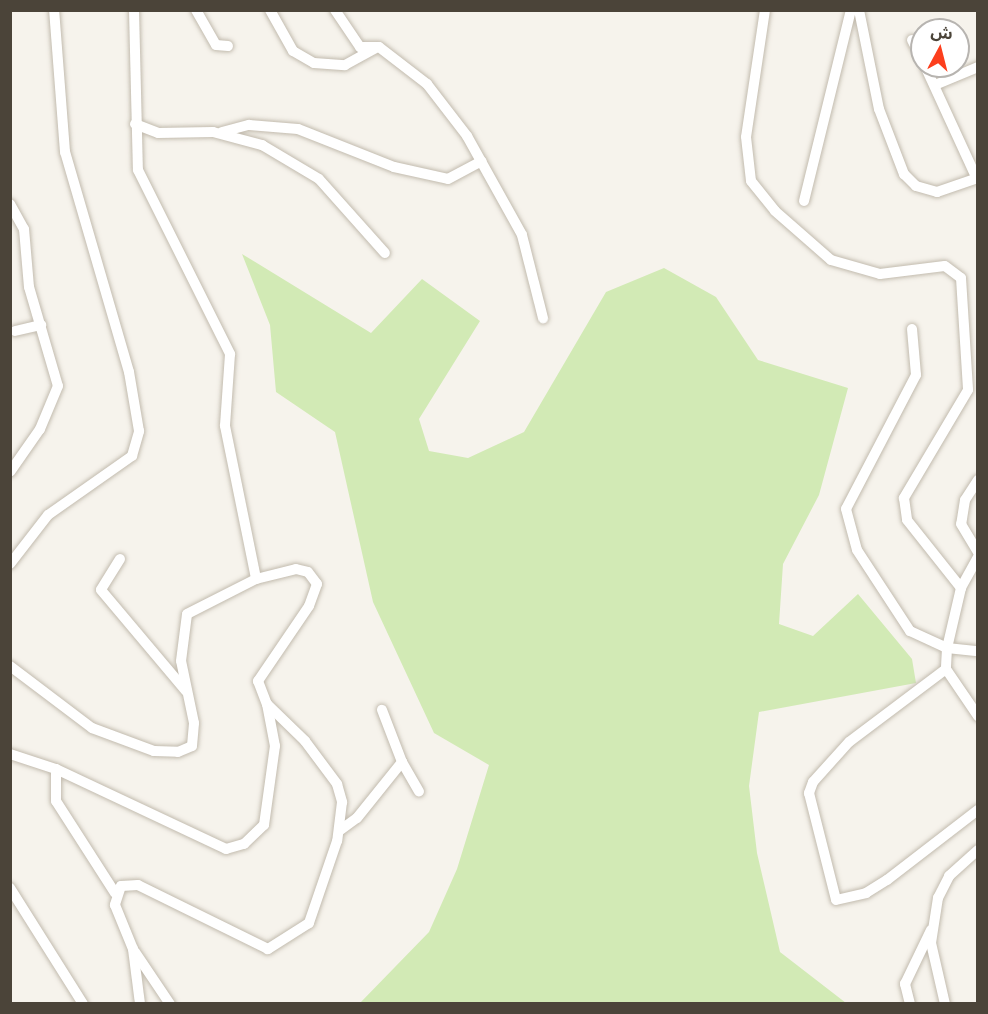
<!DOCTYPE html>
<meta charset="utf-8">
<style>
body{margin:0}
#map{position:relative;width:988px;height:1014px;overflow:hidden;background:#f6f3ec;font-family:Manrope,"Noto Sans Arabic",sans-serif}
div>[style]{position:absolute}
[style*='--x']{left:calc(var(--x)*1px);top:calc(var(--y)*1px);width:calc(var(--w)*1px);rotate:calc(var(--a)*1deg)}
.green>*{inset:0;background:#d2eab5}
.roads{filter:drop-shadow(0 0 2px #c2bbae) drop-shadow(0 0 2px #c2bbae)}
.minor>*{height:10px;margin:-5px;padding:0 5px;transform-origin:5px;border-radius:5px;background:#fff}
span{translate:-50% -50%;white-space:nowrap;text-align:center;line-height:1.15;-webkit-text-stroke:5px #fff;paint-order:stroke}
.frame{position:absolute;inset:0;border:12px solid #4b4439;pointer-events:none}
.north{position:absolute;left:910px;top:18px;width:60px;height:60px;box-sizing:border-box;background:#fff;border:2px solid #b7b4b0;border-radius:50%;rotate:7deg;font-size:16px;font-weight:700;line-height:24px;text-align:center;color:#4b4439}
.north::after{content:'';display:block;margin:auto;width:21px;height:27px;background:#fc3f1d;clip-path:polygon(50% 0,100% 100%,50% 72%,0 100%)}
</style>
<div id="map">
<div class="green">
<div style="clip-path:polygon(242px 254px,371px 333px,422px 279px,480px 321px,419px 419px,429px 451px,468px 458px,524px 432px,606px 292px,664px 268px,716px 297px,758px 360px,848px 388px,819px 495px,783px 564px,779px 624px,813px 636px,858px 594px,912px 659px,916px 683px,759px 712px,749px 786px,757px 853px,780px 952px,846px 1003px,360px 1003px,429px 932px,457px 869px,489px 765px,434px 733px,373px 602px,335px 432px,276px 392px,270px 325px)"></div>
</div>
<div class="roads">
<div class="minor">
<div style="--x:134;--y:10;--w:160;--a:88.6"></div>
<div style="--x:138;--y:170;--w:206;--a:63.4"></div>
<div style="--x:230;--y:354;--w:72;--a:94"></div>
<div style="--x:225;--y:426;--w:156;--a:78.5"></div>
<div style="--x:196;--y:10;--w:40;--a:60.3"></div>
<div style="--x:216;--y:45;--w:12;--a:5"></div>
<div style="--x:270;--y:10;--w:47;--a:60.7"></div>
<div style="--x:293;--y:51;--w:24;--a:30"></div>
<div style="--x:314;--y:63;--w:31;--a:4"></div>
<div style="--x:345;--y:65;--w:35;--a:-29"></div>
<div style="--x:335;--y:10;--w:45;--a:56"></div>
<div style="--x:360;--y:47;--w:19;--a:0"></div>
<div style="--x:379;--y:47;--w:61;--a:37.6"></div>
<div style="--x:427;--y:84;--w:66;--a:52.4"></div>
<div style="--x:467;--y:136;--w:113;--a:60.9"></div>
<div style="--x:522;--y:235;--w:86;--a:75.8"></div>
<div style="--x:765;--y:10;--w:128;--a:98.5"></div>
<div style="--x:746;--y:137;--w:44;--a:83.5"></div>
<div style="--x:751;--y:181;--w:38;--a:51"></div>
<div style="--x:775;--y:211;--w:74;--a:41.2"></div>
<div style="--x:831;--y:260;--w:51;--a:15.9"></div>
<div style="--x:880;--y:274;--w:65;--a:-7"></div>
<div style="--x:945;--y:266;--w:20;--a:37"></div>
<div style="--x:961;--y:278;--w:112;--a:86.4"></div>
<div style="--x:968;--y:390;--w:126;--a:120.7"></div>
<div style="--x:904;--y:498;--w:22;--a:82"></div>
<div style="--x:907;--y:520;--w:87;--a:51.5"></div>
<div style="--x:859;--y:10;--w:101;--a:78.6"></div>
<div style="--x:879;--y:109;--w:70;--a:69"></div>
<div style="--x:904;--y:174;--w:17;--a:45"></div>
<div style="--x:916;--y:186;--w:22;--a:16"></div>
<div style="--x:937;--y:192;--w:43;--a:-18.9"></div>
<div style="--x:912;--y:40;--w:22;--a:63"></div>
<div style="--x:925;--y:66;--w:124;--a:65.3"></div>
<div style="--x:935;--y:85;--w:47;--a:-22.7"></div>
<div style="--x:135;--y:124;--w:25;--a:21"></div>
<div style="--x:158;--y:133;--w:55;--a:-1"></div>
<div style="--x:213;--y:132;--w:51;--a:14.9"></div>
<div style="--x:262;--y:145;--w:66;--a:30.8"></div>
<div style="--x:319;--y:179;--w:99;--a:48.3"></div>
<div style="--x:222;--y:132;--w:28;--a:-15"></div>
<div style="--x:249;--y:125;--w:49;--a:4.7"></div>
<div style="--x:298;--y:129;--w:103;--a:21.6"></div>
<div style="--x:394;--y:167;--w:55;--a:12.5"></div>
<div style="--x:448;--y:179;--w:38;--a:-28"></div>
<div style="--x:804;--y:201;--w:197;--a:-76.2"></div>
<div style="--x:10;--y:204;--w:29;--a:61"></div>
<div style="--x:24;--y:229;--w:58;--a:85.1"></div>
<div style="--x:29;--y:287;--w:103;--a:73.7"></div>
<div style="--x:58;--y:386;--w:47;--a:112.7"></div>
<div style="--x:40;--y:429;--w:52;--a:124.9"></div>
<div style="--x:912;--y:329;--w:46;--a:85"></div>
<div style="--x:916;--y:375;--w:151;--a:117.6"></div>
<div style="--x:846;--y:509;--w:42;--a:75"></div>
<div style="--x:857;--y:550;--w:97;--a:56.8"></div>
<div style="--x:910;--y:631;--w:41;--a:24.7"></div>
<div style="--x:947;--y:648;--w:21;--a:93"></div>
<div style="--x:946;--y:669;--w:57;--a:55.8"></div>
<div style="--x:15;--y:331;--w:27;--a:-13"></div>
<div style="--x:978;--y:480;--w:24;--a:123"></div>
<div style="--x:965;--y:500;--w:24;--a:99"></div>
<div style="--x:961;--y:524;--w:33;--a:59"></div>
<div style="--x:978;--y:557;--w:35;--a:119"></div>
<div style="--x:961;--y:588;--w:62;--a:103.1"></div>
<div style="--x:947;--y:648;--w:31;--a:6"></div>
<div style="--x:120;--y:559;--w:36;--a:122"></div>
<div style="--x:101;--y:590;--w:132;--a:49.9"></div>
<div style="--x:10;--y:564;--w:62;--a:-52.2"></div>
<div style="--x:48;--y:515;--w:103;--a:-35.1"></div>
<div style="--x:132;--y:456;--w:26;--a:-74"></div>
<div style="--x:139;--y:431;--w:60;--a:-99.6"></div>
<div style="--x:129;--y:372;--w:229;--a:-106.2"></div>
<div style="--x:65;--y:152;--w:142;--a:-94.4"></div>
<div style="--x:10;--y:666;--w:103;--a:37.1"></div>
<div style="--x:92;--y:728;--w:66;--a:20.4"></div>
<div style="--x:154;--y:751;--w:24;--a:2"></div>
<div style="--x:178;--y:752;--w:15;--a:-23"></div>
<div style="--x:192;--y:746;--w:23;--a:-85"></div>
<div style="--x:194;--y:723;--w:63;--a:-101.8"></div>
<div style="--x:181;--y:661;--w:47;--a:-82.7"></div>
<div style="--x:187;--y:614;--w:77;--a:-26.9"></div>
<div style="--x:256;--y:579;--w:41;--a:-14"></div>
<div style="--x:296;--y:569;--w:12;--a:14"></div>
<div style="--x:308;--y:572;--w:15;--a:53"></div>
<div style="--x:317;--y:584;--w:23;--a:110"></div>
<div style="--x:309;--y:606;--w:91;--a:124.2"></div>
<div style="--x:258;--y:681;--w:25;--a:69"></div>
<div style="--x:267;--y:704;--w:53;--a:44.2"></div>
<div style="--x:305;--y:741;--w:54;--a:53.3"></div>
<div style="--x:337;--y:784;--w:19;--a:74"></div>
<div style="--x:342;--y:802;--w:39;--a:97"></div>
<div style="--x:337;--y:841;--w:87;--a:108.9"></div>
<div style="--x:309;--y:923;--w:49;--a:147.6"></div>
<div style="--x:268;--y:949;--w:145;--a:-153.8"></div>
<div style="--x:138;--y:885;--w:17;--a:177"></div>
<div style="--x:121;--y:886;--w:20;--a:108"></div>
<div style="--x:115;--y:905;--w:48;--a:67.8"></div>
<div style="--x:133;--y:949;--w:55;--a:82.7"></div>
<div style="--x:946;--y:669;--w:121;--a:143"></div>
<div style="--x:849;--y:742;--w:54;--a:132"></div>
<div style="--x:813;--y:782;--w:12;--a:110"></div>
<div style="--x:809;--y:793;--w:110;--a:75.8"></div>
<div style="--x:836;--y:900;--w:31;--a:-13"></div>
<div style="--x:866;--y:893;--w:25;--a:-32"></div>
<div style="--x:887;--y:880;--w:115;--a:-37.6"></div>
<div style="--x:10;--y:754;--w:48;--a:18.1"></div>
<div style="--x:56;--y:769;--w:188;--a:25.2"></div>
<div style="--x:226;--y:849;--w:19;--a:-16"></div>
<div style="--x:244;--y:844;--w:28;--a:-44"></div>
<div style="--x:264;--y:825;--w:80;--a:-82.1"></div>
<div style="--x:275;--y:746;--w:43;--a:-100.8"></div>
<div style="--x:402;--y:762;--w:34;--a:60"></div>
<div style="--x:56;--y:769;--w:32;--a:90"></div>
<div style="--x:56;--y:801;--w:109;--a:57.3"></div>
<div style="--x:339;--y:831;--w:22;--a:-36"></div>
<div style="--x:357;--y:818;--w:72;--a:-51.2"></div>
<div style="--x:402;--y:762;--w:56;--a:-111"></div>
<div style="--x:10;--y:888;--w:137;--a:57.8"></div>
<div style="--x:135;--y:952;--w:63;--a:56.1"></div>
<div style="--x:910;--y:1004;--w:21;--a:-104"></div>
<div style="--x:905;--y:984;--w:60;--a:-64.3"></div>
<div style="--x:945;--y:1004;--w:63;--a:-102.9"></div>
<div style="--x:931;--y:943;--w:46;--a:-81.2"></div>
<div style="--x:938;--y:898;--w:25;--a:-63"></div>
<div style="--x:949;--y:876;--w:39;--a:-42"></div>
</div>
</div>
<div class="frame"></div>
<div class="north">ش</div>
</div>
